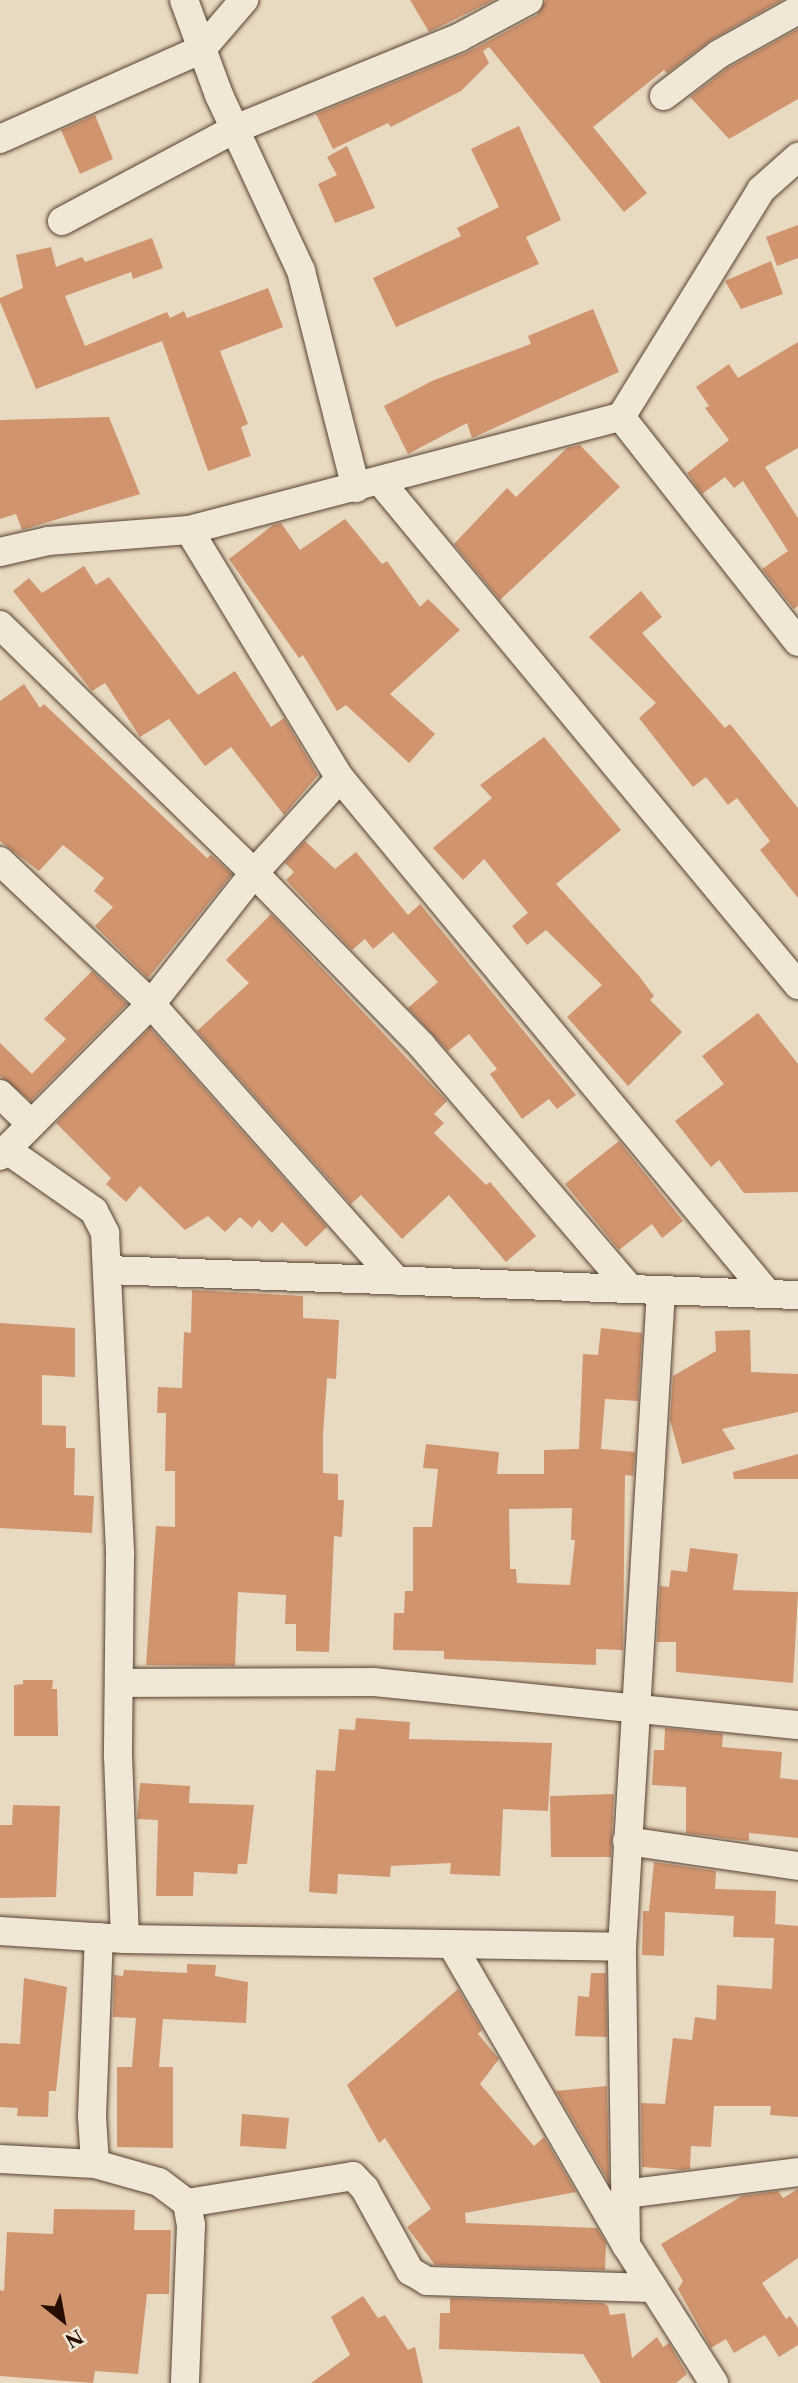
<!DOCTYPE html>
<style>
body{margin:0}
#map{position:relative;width:798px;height:2383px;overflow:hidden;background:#e8dac0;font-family:"Libre Caslon Text",serif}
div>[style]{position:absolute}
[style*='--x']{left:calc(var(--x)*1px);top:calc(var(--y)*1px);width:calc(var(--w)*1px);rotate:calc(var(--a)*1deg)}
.building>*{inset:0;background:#d0946f}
.roads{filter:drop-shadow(0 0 2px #584131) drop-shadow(0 0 2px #584131)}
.minor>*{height:28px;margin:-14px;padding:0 14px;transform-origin:14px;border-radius:14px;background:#f0e7d6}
span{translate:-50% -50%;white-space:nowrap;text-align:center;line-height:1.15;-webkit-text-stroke:6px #f0e7d6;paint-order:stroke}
.north{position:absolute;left:28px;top:2285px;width:70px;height:70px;-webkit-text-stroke:5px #f0e7d6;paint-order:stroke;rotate:149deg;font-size:19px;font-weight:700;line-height:28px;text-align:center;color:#280e01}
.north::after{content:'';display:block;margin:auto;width:24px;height:32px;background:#280e01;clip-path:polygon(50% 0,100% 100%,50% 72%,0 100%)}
</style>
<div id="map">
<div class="building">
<div style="clip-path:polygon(410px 0,494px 0,429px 32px)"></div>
<div style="clip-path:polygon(546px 0,782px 0,711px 40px,667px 73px,664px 70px,593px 127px,647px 193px,624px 212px,489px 47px,483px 51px,489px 63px,461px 91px,391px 127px,388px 123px,333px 149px,316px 114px,468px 52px,537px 15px)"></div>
<div style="clip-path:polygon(798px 29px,798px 99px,729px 139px,690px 97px,728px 68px)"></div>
<div style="clip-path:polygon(95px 115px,113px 159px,80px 174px,61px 130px)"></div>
<div style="clip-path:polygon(519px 126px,561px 220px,526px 237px,539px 264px,396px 327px,373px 278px,461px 236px,457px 228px,499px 207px,471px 149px)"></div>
<div style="clip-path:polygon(347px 146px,375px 208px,335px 223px,318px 184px,337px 175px,327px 157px)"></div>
<div style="clip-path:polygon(798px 225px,798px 258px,777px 266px,766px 237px)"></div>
<div style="clip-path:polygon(152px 238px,163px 268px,133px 279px,131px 272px,65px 296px,85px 346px,167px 312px,170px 318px,184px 311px,187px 318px,268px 288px,283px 327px,220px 351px,248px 424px,241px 427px,251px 456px,208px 471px,162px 341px,36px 389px,0 302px,0 298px,23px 288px,16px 255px,51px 247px,56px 267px,82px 257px,85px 262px)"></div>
<div style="clip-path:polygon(771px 261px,783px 294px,741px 309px,725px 281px)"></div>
<div style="clip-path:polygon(593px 309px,619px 372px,472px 438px,467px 423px,408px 454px,384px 406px,434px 380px,531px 344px,528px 336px)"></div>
<div style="clip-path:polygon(798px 342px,798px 448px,765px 467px,798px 518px,798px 606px,794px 609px,762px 569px,788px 551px,743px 481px,734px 488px,725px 477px,702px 494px,687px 473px,729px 440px,705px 408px,709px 406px,696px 387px,729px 364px,738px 378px)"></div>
<div style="clip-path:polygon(109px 417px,140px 494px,22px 530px,16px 514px,0 519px,0 420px)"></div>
<div style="clip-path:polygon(580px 445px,620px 487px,500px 600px,454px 544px,507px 488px,516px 497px,567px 448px)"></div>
<div style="clip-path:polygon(345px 519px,382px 564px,387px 561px,420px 607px,428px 599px,460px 630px,390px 694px,435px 734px,409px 763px,346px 705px,337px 711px,303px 655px,299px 658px,229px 559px,273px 525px,281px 523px,300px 550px)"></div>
<div style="clip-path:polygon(84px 566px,96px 585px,109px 577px,198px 695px,235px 671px,271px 727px,284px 718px,318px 775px,284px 815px,231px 747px,205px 766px,169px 719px,140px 737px,105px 683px,92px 691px,13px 591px,29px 578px,42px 593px)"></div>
<div style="clip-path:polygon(641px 591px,662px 617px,642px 633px,725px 728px,730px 724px,798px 808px,798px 898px,760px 850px,770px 841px,737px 798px,728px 805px,706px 777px,693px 787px,639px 718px,656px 703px,589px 637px)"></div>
<div style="clip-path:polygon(24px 684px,40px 708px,44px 704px,207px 858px,211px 855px,232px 874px,148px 978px,95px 926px,113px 907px,94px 891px,104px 878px,63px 845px,39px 871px,0 841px,0 701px)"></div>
<div style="clip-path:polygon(544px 737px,621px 830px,556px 884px,639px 976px,654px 996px,650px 1000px,682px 1032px,628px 1086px,567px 1017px,602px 985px,546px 930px,527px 945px,512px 926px,528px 913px,484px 859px,463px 880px,433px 848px,492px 798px,480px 785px)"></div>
<div style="clip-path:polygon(305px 841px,335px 869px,356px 852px,408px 915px,420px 904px,576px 1095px,557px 1109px,549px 1099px,522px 1119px,490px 1074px,497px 1069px,469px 1034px,448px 1051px,408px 1008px,438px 982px,393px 932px,373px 949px,365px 939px,352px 950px,286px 880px,294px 872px,285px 863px)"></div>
<div style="clip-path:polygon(271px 914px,447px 1101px,434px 1114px,444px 1123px,434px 1133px,486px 1185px,490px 1182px,536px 1236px,506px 1262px,449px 1195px,402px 1239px,361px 1195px,351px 1204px,197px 1031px,249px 983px,226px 960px)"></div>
<div style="clip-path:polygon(92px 971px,127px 1004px,31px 1101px,0 1076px,0 1043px,32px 1074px,66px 1039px,44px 1019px)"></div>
<div style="clip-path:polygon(758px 1013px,798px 1064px,798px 1192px,744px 1193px,719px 1160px,711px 1167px,675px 1121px,724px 1084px,702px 1056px)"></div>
<div style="clip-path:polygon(150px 1028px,327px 1227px,306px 1247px,282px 1222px,272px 1233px,259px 1220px,252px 1228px,240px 1217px,225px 1232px,208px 1216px,185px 1230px,140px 1186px,126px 1202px,106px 1184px,111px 1178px,56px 1123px)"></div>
<div style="clip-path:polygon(619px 1141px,683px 1221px,662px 1238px,652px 1224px,619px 1250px,565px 1184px)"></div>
<div style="clip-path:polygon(192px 1290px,303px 1296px,303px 1318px,339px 1320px,336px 1379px,327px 1378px,323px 1435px,323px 1473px,338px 1474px,338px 1500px,344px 1500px,342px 1537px,334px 1536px,329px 1652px,296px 1651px,296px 1624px,285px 1624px,286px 1595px,238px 1592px,235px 1666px,146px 1665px,156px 1526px,175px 1527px,175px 1471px,165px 1471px,166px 1413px,157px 1413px,158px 1387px,182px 1388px,184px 1332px,191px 1333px)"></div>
<div style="clip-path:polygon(0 1323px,75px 1328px,75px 1377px,42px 1375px,42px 1425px,66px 1426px,66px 1448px,75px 1448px,74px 1495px,94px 1496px,92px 1533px,0 1528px)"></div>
<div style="clip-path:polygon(evenodd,601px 1328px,642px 1333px,638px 1401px,605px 1399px,601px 1449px,635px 1452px,633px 1476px,625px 1475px,623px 1650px,596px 1649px,596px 1665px,444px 1659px,444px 1651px,393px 1650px,394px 1613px,404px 1613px,405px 1591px,413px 1591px,413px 1527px,432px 1527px,438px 1469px,423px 1468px,426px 1444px,499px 1452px,497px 1474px,544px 1474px,544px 1450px,579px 1449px,583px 1354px,598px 1355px,601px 1328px,572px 1508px,571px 1540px,575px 1540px,570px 1585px,517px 1583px,516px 1569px,510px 1569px,509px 1509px,572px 1508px)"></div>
<div style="clip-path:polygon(750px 1330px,751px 1372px,798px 1374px,798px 1412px,722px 1429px,735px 1449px,682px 1464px,670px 1420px,673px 1376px,716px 1351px,715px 1331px)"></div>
<div style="clip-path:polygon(798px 1454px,798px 1479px,734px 1479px,733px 1472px)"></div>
<div style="clip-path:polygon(690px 1548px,738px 1554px,733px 1590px,798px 1592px,793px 1683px,676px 1672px,676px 1642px,657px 1642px,660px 1586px,669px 1587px,671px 1570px,687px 1572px)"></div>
<div style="clip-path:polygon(23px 1680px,53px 1680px,52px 1689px,57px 1689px,58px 1736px,14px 1736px,14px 1685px,23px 1684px)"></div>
<div style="clip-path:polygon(356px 1718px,410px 1722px,409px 1739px,552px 1743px,548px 1811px,503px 1809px,500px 1876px,450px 1874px,451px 1863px,391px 1866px,390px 1877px,338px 1874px,337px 1894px,309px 1892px,316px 1770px,335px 1771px,339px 1729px,355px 1730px)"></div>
<div style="clip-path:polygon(665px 1728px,723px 1734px,722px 1747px,782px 1752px,780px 1778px,798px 1780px,798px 1838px,749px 1833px,749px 1841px,737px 1840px,686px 1833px,686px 1787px,652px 1785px,654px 1750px,664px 1750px)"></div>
<div style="clip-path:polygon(140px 1783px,190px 1786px,189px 1803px,254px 1805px,247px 1864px,238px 1864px,237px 1874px,194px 1872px,193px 1896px,156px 1896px,158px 1820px,137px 1819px)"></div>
<div style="clip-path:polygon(614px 1794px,611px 1857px,551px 1857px,550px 1796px)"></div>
<div style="clip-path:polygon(13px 1805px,60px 1806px,56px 1897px,0 1898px,0 1825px,12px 1825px)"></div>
<div style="clip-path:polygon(654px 1862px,716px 1871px,715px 1889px,776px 1891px,775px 1924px,798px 1926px,798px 2117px,770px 2115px,771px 2106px,714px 2106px,711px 2147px,691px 2146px,690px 2169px,682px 2170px,642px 2167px,641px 2103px,665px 2104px,673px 2038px,692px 2040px,695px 2017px,716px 2020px,717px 1985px,772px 1989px,774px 1938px,733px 1937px,734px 1916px,665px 1912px,664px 1956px,642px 1955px,643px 1911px,649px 1911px)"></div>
<div style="clip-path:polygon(187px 1964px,216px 1965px,215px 1976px,248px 1982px,246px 2023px,163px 2019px,159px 2067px,173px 2067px,173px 2148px,117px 2147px,117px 2067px,132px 2067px,136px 2018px,113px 2017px,114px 1975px,123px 1976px,124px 1970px,187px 1973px)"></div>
<div style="clip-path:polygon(591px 1973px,606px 1973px,607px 2037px,575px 2036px,578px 1996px,589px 1997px)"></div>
<div style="clip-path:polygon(24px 1978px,67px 1987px,56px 2091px,49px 2091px,48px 2117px,17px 2116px,18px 2108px,0 2107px,0 2043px,20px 2044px)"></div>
<div style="clip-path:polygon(458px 1989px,482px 2030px,478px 2034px,499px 2059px,480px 2084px,534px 2146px,544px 2137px,576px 2192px,465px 2213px,466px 2223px,597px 2228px,606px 2243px,605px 2270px,435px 2265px,407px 2227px,431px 2209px,385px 2138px,379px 2143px,347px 2085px)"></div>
<div style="clip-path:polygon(607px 2086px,607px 2092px,609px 2182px,556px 2091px)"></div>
<div style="clip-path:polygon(242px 2114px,289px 2118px,286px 2149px,240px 2146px)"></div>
<div style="clip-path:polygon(798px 2189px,798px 2258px,762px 2283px,786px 2319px,790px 2316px,798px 2328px,798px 2345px,779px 2357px,765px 2335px,734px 2353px,726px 2339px,711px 2348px,678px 2289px,683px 2281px,661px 2244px,742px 2196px,778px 2191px,783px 2198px)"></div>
<div style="clip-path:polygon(54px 2209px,135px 2210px,134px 2230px,171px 2230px,169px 2294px,147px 2294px,138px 2374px,95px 2371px,93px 2383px,0 2376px,0 2290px,4px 2291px,7px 2232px,53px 2234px)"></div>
<div style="clip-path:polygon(363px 2296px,378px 2318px,385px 2315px,408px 2350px,415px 2347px,423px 2383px,311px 2383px,350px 2355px,331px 2317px)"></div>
<div style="clip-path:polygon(450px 2298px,603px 2303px,608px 2306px,610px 2315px,625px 2313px,632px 2358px,657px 2337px,663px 2347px,669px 2343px,687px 2374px,676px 2383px,601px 2383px,583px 2354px,439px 2349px,440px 2313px,450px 2313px)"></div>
</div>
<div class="roads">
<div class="minor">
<div style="--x:184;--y:0;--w:101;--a:69.8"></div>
<div style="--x:219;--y:95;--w:194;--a:65"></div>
<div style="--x:301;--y:271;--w:224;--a:75.8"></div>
<div style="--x:664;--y:96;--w:69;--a:-37.4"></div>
<div style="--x:719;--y:54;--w:90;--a:-29.1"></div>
<div style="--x:0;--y:139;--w:221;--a:-24"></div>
<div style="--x:202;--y:49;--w:65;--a:-49.4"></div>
<div style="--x:62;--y:221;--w:196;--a:-28"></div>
<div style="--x:235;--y:129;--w:243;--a:-22.2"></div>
<div style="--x:460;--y:37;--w:78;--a:-28.2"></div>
<div style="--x:621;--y:417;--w:286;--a:51.8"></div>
<div style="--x:380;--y:481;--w:655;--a:50.33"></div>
<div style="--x:189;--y:530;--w:290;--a:58.7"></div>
<div style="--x:340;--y:778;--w:670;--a:50.33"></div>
<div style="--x:0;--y:552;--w:49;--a:-12.9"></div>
<div style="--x:48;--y:541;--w:141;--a:-4.5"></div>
<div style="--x:189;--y:530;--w:447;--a:-14.7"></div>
<div style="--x:621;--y:417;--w:267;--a:-58.3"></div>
<div style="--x:761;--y:190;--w:50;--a:-41.7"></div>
<div style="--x:0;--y:625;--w:355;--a:44.3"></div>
<div style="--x:254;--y:873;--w:241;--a:45.8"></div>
<div style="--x:422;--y:1046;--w:320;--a:49.4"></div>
<div style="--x:0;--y:861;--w:208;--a:43.4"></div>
<div style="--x:151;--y:1004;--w:370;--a:48.4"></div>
<div style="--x:0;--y:1094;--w:43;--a:44.1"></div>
<div style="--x:7;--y:1150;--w:106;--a:35"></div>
<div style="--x:94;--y:1211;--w:25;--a:63"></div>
<div style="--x:105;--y:1233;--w:323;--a:87.3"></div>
<div style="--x:120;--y:1556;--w:200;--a:90.6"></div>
<div style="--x:118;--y:1756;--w:183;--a:87.8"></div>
<div style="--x:0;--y:1156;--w:214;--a:-45.2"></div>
<div style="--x:151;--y:1004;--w:167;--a:-51.8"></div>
<div style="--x:254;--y:873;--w:128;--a:-47.8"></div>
<div style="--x:108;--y:1270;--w:690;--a:2.08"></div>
<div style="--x:119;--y:1683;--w:255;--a:-0.2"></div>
<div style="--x:374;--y:1682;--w:426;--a:5.8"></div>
<div style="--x:627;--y:1841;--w:173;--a:8.3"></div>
<div style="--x:0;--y:1931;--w:125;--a:3.7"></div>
<div style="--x:125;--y:1939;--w:497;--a:0.9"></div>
<div style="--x:452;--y:1945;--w:347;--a:59.9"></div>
<div style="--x:626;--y:2245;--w:164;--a:57.5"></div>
<div style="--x:0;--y:2159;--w:95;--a:3"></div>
<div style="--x:95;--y:2164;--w:66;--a:15.7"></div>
<div style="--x:159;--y:2182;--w:35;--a:37"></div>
<div style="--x:187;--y:2203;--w:22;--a:80"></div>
<div style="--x:191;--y:2225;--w:158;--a:92.2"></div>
<div style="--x:95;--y:2164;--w:48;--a:-93.6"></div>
<div style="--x:92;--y:2116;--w:179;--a:-87.8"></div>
<div style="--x:625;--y:2194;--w:174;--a:-7.2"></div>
<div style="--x:187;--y:2203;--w:168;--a:-9.2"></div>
<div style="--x:353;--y:2176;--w:18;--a:47"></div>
<div style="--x:365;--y:2189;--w:94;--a:61.2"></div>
<div style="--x:410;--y:2271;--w:20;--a:30"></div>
<div style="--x:427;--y:2281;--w:226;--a:1.8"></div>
<div style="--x:626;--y:2245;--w:298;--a:-90.8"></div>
<div style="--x:622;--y:1947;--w:658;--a:-86.6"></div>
</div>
</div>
<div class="north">N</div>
</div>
